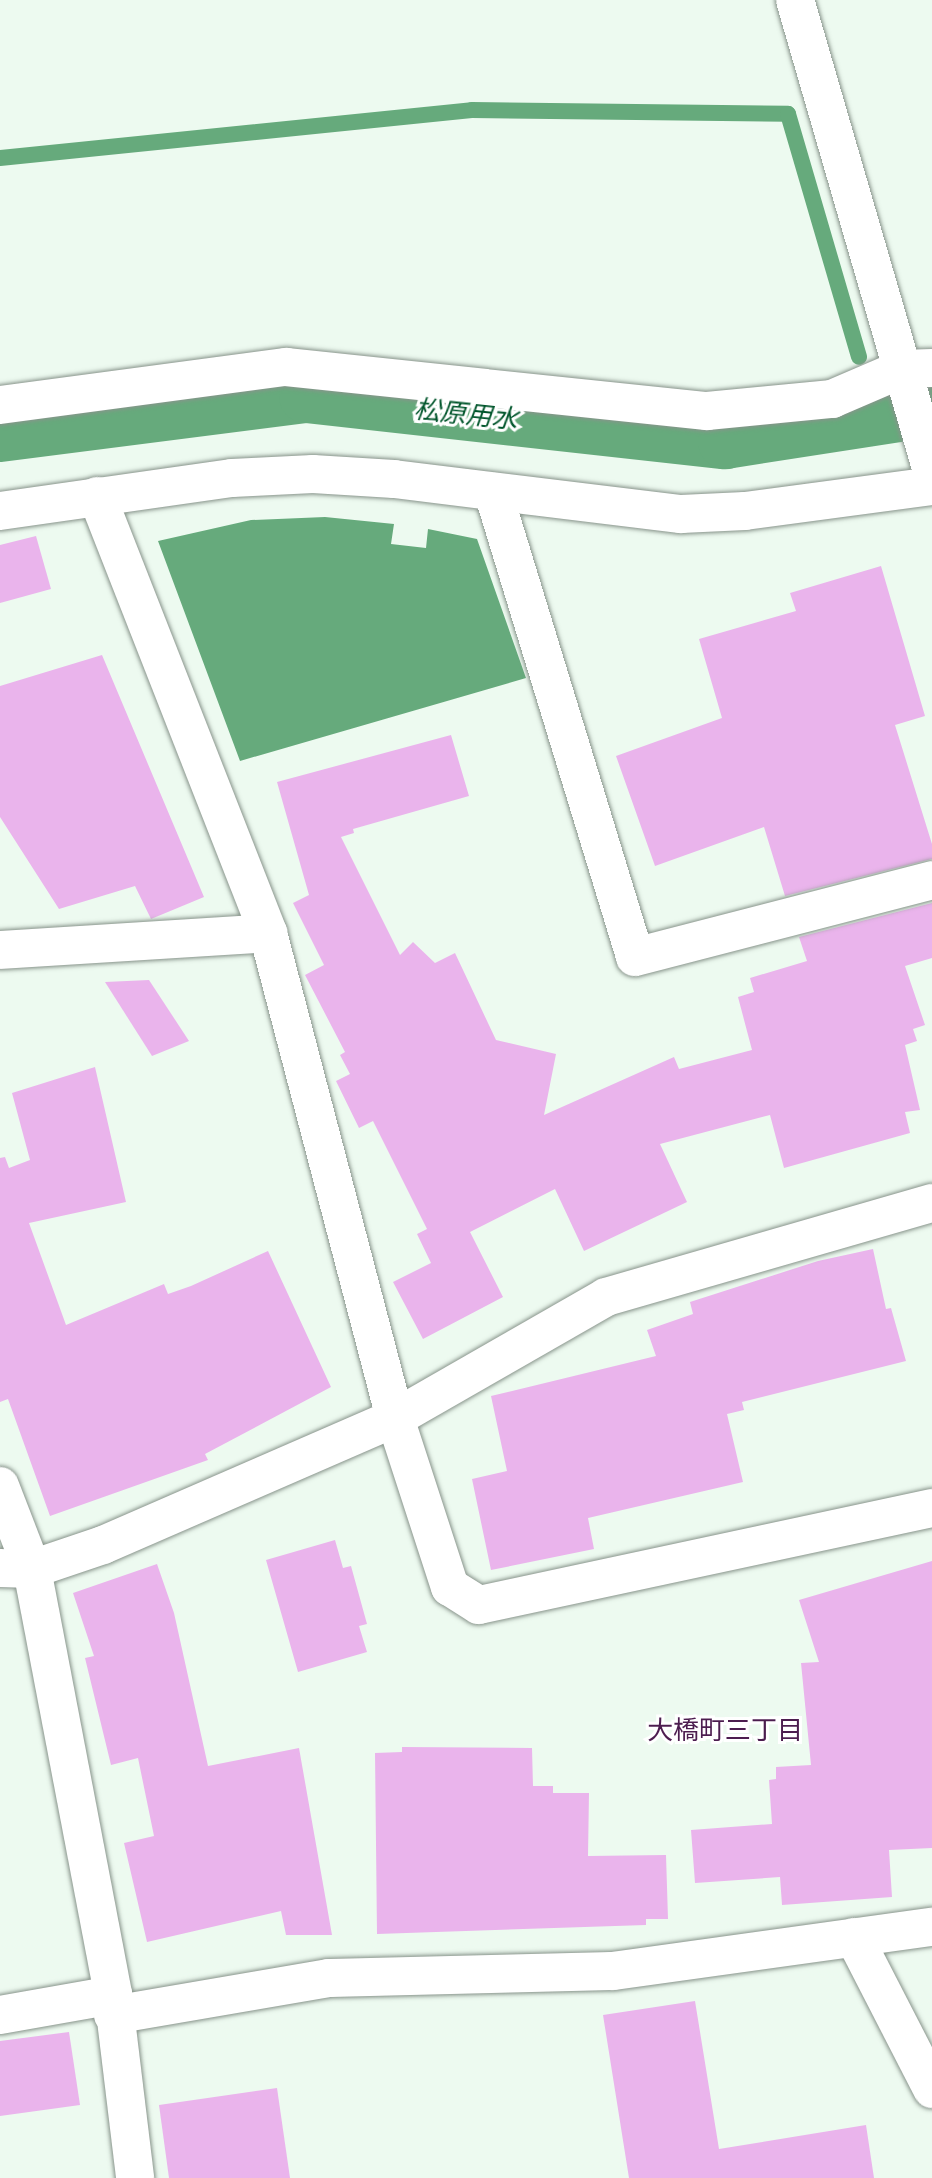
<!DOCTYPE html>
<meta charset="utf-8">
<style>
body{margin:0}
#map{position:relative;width:932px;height:2178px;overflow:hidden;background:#edfaf0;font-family:"Golos Text","Noto Sans JP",sans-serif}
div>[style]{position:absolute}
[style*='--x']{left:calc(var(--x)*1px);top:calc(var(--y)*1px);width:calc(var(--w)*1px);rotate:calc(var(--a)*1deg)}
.water>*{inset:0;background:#66aa7c}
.stream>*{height:16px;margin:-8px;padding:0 8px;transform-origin:8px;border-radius:8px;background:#66aa7c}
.canal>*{height:54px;margin:-27px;padding:0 27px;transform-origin:27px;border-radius:27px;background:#66aa7c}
.building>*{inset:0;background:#eab4ec}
.roads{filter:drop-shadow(0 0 2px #88948b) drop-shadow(0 0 2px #88948b)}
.minor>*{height:38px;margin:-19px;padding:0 19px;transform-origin:19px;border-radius:19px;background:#fff}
span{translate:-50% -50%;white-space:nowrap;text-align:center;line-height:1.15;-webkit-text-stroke:6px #fff;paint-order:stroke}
.water-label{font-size:26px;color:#00552b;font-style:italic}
.neighbourhood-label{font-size:26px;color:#4c1d4f}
</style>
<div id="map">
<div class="water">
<div style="clip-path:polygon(325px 517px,394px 524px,391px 544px,426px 548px,428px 529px,477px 539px,526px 678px,240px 761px,158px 541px,251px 520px)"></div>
</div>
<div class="stream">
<div style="--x:0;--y:158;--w:474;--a:-5.8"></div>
<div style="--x:472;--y:110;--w:316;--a:0.7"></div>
<div style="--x:788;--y:114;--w:253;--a:73.7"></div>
</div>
<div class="canal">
<div style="--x:0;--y:435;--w:308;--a:-7.3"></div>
<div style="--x:306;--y:396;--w:422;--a:6.3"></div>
<div style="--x:725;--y:442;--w:209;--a:-8.8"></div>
</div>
<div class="building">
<div style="clip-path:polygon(36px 536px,51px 589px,0 603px,0 545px)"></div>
<div style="clip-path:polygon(881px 566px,925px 716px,895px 725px,932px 844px,932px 859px,785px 896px,764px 827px,655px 866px,616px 756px,722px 718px,699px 639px,796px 611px,790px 593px)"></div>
<div style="clip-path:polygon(102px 655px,204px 897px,151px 919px,135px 886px,59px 909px,0 817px,0 686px)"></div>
<div style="clip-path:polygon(451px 735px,469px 796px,353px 829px,354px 833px,341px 837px,400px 955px,413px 942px,435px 963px,455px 953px,496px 1040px,556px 1054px,544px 1115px,674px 1057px,679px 1069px,752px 1050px,738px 997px,754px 992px,750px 978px,807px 961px,799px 937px,932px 903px,932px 958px,905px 966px,925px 1025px,913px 1029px,917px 1041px,905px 1045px,920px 1110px,905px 1112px,910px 1133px,784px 1168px,770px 1115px,660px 1144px,687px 1202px,584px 1251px,555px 1189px,470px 1232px,503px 1297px,423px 1339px,393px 1282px,431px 1263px,417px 1234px,427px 1229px,373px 1121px,359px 1128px,336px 1081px,350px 1074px,340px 1055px,345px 1052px,305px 975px,324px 965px,293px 903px,309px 895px,277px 782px)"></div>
<div style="clip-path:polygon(149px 980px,189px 1041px,152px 1056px,105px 982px)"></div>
<div style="clip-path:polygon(95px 1067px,126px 1202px,29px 1223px,66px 1325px,164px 1284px,168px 1294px,191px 1286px,268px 1251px,331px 1387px,205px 1454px,208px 1460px,50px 1516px,8px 1399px,0 1402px,0 1158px,5px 1157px,9px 1168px,30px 1160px,12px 1093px)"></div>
<div style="clip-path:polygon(873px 1249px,886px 1309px,891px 1308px,906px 1361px,742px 1402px,744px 1410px,727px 1414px,743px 1482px,588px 1518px,594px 1549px,491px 1570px,472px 1479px,507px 1471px,491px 1396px,656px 1356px,647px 1330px,693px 1314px,690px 1302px,818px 1261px)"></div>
<div style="clip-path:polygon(335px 1540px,343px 1568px,351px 1566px,367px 1624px,359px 1626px,367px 1652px,298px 1672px,266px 1560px)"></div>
<div style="clip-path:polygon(932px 1561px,932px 1848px,889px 1850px,892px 1897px,782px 1905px,780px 1877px,695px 1883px,691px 1830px,772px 1824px,769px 1780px,776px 1779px,776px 1767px,811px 1765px,801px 1663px,819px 1662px,799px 1600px)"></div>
<div style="clip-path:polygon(157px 1564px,174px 1613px,208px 1766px,299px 1748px,332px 1935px,286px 1935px,281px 1911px,147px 1942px,124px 1843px,154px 1836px,138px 1758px,111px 1765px,85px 1658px,94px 1656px,73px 1593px)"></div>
<div style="clip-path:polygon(402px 1747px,532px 1748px,533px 1786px,553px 1786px,553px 1793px,589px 1793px,588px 1856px,666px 1855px,668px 1919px,646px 1919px,646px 1925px,377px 1934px,375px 1753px,402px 1752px)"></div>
<div style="clip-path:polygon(695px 2001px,719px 2149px,866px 2125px,874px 2178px,629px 2178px,603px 2015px)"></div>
<div style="clip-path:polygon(69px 2032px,80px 2105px,0 2116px,0 2041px)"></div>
<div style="clip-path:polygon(277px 2088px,290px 2178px,169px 2178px,159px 2105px)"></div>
</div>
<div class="roads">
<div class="minor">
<div style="--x:795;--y:0;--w:492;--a:73.8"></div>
<div style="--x:0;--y:405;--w:289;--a:-7.6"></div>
<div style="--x:286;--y:367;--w:423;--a:6"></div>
<div style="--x:707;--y:411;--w:126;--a:-5.5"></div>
<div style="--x:832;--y:399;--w:76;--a:-23.2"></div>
<div style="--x:902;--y:369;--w:30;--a:-2"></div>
<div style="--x:493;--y:492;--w:486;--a:73"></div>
<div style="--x:635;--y:957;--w:307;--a:-14.5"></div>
<div style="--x:97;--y:496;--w:469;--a:68.6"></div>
<div style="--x:268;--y:933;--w:501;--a:75.33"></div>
<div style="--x:395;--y:1418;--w:178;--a:72"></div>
<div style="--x:450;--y:1587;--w:34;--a:32"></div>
<div style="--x:479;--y:1605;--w:463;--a:-12.1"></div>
<div style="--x:0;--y:511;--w:234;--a:-8.1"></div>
<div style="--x:232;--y:478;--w:81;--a:-2.8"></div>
<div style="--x:313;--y:474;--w:81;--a:3.5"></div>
<div style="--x:394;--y:479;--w:289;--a:7"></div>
<div style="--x:681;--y:514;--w:64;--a:-2.7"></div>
<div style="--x:745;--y:511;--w:189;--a:-7.6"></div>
<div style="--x:0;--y:950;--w:269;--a:-3.6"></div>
<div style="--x:0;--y:1486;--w:89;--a:68.9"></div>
<div style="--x:32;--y:1569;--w:434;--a:79.2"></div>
<div style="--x:113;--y:1995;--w:184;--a:83.1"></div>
<div style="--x:0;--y:1568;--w:32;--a:2"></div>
<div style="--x:32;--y:1569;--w:75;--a:-18.7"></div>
<div style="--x:103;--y:1545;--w:318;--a:-23.5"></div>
<div style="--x:395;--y:1418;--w:243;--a:-29.8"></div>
<div style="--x:606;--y:1297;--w:339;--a:-16.1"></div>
<div style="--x:854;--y:1937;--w:171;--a:62.8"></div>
<div style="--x:0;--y:2015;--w:115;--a:-10"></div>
<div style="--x:113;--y:2015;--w:219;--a:-9.7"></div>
<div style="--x:329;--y:1978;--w:284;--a:-1.4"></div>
<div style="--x:613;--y:1971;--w:322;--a:-7.9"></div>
</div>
</div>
<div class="water-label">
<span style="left:466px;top:414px;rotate:6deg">松原用水</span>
</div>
<div class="neighbourhood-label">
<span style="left:725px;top:1730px">大橋町三丁目</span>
</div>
</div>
